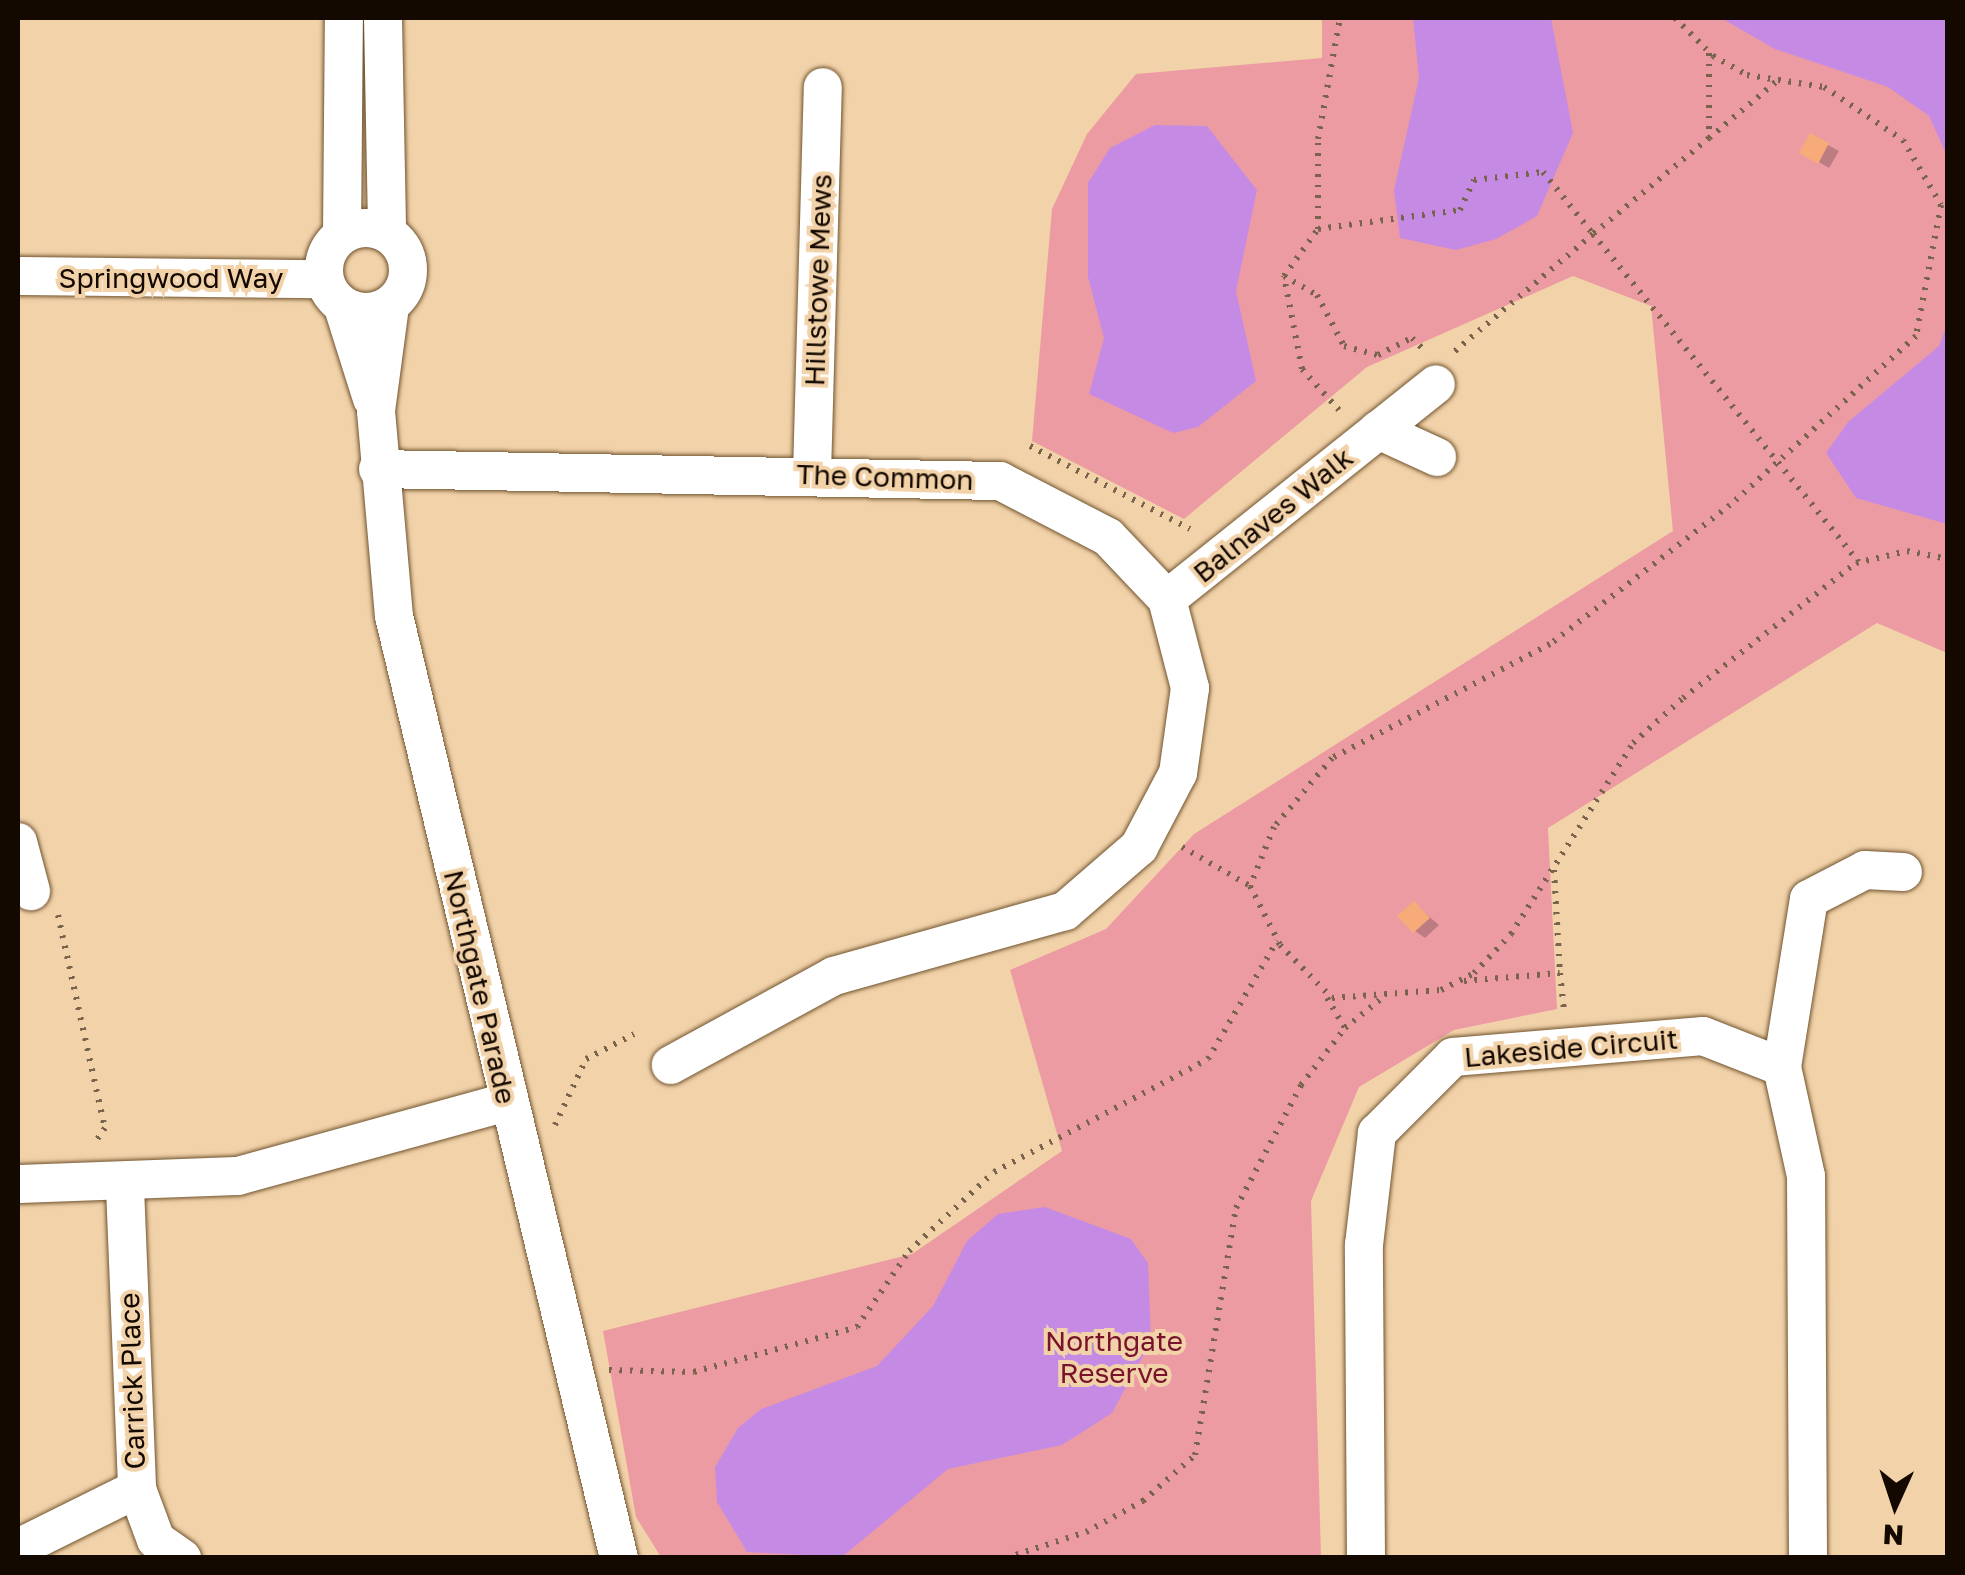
<!DOCTYPE html>
<style>
body{margin:0}
#map{position:relative;width:1965px;height:1575px;overflow:hidden;background:#f2d2a9;font-family:"Golos Text",sans-serif}
div>[style]{position:absolute}
[style*='--x']{left:calc(var(--x)*1px);top:calc(var(--y)*1px);width:calc(var(--w)*1px);rotate:calc(var(--a)*1deg)}
.green>*{inset:0;background:#ed9ba3}
.water>*{inset:0;background:#c58be4}
.shadow>*{inset:0;background:#0003}
.building>*{inset:0;background:#f7ab79}
.path>*{height:6px;margin-top:-3px;transform-origin:0;background:repeating-linear-gradient(90deg,#78644c 0 2.5px,transparent 0 10.5px)}
.roads{filter:drop-shadow(0 0 2px #70542f) drop-shadow(0 0 2px #70542f)}
.street>*{height:38px;margin:-19px;padding:0 19px;transform-origin:19px;border-radius:19px;background:#fff}
.street>.ring{margin:-19px;padding:0;box-sizing:content-box;background:none;border:38px solid #fff;border-radius:50%}
span{translate:-50% -50%;white-space:nowrap;text-align:center;line-height:1.15;-webkit-text-stroke:8px #f2d2a9;paint-order:stroke}
.street-label{font-size:28px;color:#140900}
.park-label{font-size:28px;color:#79132c}
.frame{position:absolute;inset:0;border:20px solid #140900;pointer-events:none}
.north{position:absolute;left:1845px;top:1455px;width:100px;height:100px;-webkit-text-stroke:8px #f2d2a9;paint-order:stroke;rotate:183deg;font-size:28px;font-weight:700;line-height:40px;text-align:center;color:#140900}
.north::after{content:'';display:block;margin:auto;width:35px;height:45px;background:#140900;clip-path:polygon(50% 0,100% 100%,50% 72%,0 100%)}
</style>
<div id="map">
<div class="green">
<div style="clip-path:polygon(1322px 18px,1947px 18px,1947px 653px,1877px 623px,1548px 828px,1557px 1009px,1454px 1030px,1359px 1087px,1311px 1201px,1321px 1556px,661px 1557px,636px 1517px,603px 1331px,912px 1254px,1062px 1151px,1010px 970px,1106px 929px,1194px 834px,1673px 531px,1651px 306px,1573px 276px,1367px 367px,1184px 519px,1032px 441px,1052px 209px,1087px 134px,1136px 74px,1322px 58px)"></div>
</div>
<div class="water">
<div style="clip-path:polygon(1413px 18px,1551px 18px,1573px 133px,1537px 216px,1496px 239px,1456px 250px,1400px 238px,1394px 190px,1419px 78px)"></div>
<div style="clip-path:polygon(1721px 18px,1947px 18px,1947px 156px,1929px 116px,1888px 87px,1775px 49px)"></div>
<div style="clip-path:polygon(1155px 125px,1207px 126px,1257px 190px,1236px 291px,1256px 381px,1198px 427px,1173px 433px,1089px 394px,1104px 338px,1088px 277px,1088px 183px,1110px 148px)"></div>
<div style="clip-path:polygon(1947px 324px,1948px 523px,1947px 524px,1856px 498px,1826px 453px,1848px 422px,1939px 346px)"></div>
<div style="clip-path:polygon(1045px 1207px,1131px 1239px,1148px 1263px,1151px 1341px,1112px 1413px,1062px 1445px,948px 1469px,842px 1557px,747px 1552px,717px 1502px,715px 1467px,738px 1428px,761px 1409px,877px 1366px,933px 1306px,967px 1241px,998px 1214px)"></div>
</div>
<div class="shadow">
<div style="clip-path:polygon(1811px 136px,1839px 151px,1829px 168px,1802px 152px)"></div>
<div style="clip-path:polygon(1414px 904px,1439px 925px,1425px 938px,1415px 931px)"></div>
</div>
<div class="building">
<div style="clip-path:polygon(1810px 133px,1829px 143px,1818px 164px,1799px 153px)"></div>
<div style="clip-path:polygon(1414px 901px,1430px 918px,1413px 933px,1397px 916px)"></div>
</div>
<div class="path">
<div style="--x:1675;--y:18;--w:54;--a:45"></div>
<div style="--x:1713;--y:56;--w:39;--a:29"></div>
<div style="--x:1747;--y:75;--w:78;--a:8.9"></div>
<div style="--x:1824;--y:87;--w:95;--a:33.9"></div>
<div style="--x:1903;--y:140;--w:75;--a:59.7"></div>
<div style="--x:1941;--y:205;--w:133;--a:100.8"></div>
<div style="--x:1916;--y:336;--w:251;--a:137.7"></div>
<div style="--x:1730;--y:505;--w:227;--a:142.3"></div>
<div style="--x:1550;--y:644;--w:246;--a:152.4"></div>
<div style="--x:1332;--y:758;--w:90;--a:130"></div>
<div style="--x:1274;--y:827;--w:64;--a:112.1"></div>
<div style="--x:1250;--y:886;--w:66;--a:63"></div>
<div style="--x:1280;--y:945;--w:74;--a:45.5"></div>
<div style="--x:1332;--y:998;--w:109;--a:-4.2"></div>
<div style="--x:1441;--y:990;--w:37;--a:-27"></div>
<div style="--x:1474;--y:973;--w:54;--a:-46.5"></div>
<div style="--x:1511;--y:934;--w:227;--a:-57.4"></div>
<div style="--x:1633;--y:743;--w:67;--a:-42"></div>
<div style="--x:1683;--y:698;--w:219;--a:-38"></div>
<div style="--x:1856;--y:563;--w:52;--a:-13.2"></div>
<div style="--x:1907;--y:551;--w:42;--a:11"></div>
<div style="--x:1709;--y:53;--w:85;--a:90"></div>
<div style="--x:1709;--y:138;--w:90;--a:-40"></div>
<div style="--x:1709;--y:138;--w:151;--a:140.4"></div>
<div style="--x:1593;--y:234;--w:422;--a:51"></div>
<div style="--x:1318;--y:229;--w:90;--a:-90"></div>
<div style="--x:1318;--y:139;--w:123;--a:-79.7"></div>
<div style="--x:1284;--y:276;--w:38;--a:30"></div>
<div style="--x:1317;--y:295;--w:58;--a:62.1"></div>
<div style="--x:1344;--y:346;--w:35;--a:15"></div>
<div style="--x:1378;--y:355;--w:38;--a:-27"></div>
<div style="--x:1412;--y:338;--w:17;--a:45"></div>
<div style="--x:1339;--y:410;--w:55;--a:-132.1"></div>
<div style="--x:1302;--y:369;--w:95;--a:-101"></div>
<div style="--x:1284;--y:276;--w:58;--a:-54.1"></div>
<div style="--x:1318;--y:229;--w:143;--a:-7.6"></div>
<div style="--x:1460;--y:210;--w:33;--a:-65"></div>
<div style="--x:1474;--y:180;--w:69;--a:-6.6"></div>
<div style="--x:1543;--y:172;--w:80;--a:51.1"></div>
<div style="--x:1593;--y:234;--w:182;--a:139.7"></div>
<div style="--x:1030;--y:446;--w:180;--a:27.4"></div>
<div style="--x:1182;--y:847;--w:78;--a:29.8"></div>
<div style="--x:1554;--y:870;--w:103;--a:86.7"></div>
<div style="--x:58;--y:915;--w:218;--a:77.6"></div>
<div style="--x:105;--y:1128;--w:19;--a:125"></div>
<div style="--x:1464;--y:981;--w:96;--a:-4.8"></div>
<div style="--x:1560;--y:973;--w:37;--a:84"></div>
<div style="--x:1327;--y:998;--w:35;--a:59"></div>
<div style="--x:1345;--y:1028;--w:48;--a:-39"></div>
<div style="--x:555;--y:1125;--w:73;--a:-64.8"></div>
<div style="--x:586;--y:1059;--w:54;--a:-27.5"></div>
<div style="--x:609;--y:1370;--w:85;--a:1.3"></div>
<div style="--x:694;--y:1372;--w:169;--a:-15.4"></div>
<div style="--x:857;--y:1327;--w:92;--a:-55.6"></div>
<div style="--x:909;--y:1251;--w:116;--a:-42.9"></div>
<div style="--x:994;--y:1172;--w:242;--a:-27.8"></div>
<div style="--x:1208;--y:1059;--w:137;--a:-59.7"></div>
<div style="--x:1006;--y:1558;--w:84;--a:-18"></div>
<div style="--x:1086;--y:1532;--w:65;--a:-28.5"></div>
<div style="--x:1143;--y:1501;--w:69;--a:-41.5"></div>
<div style="--x:1195;--y:1455;--w:250;--a:-80.6"></div>
<div style="--x:1236;--y:1208;--w:139;--a:-62.1"></div>
<div style="--x:1301;--y:1085;--w:72;--a:-52.3"></div>
</div>
<div class="roads">
<div class="street">
<div style="--x:383;--y:18;--w:215;--a:88.9"></div>
<div class="ring" style="left:324px;top:228px;width:46px;height:46px"></div>
<div style="--x:342;--y:235;--w:217;--a:-89.5"></div>
<div style="--x:18;--y:276;--w:306;--a:0.6"></div>
<div style="--x:390;--y:306;--w:106;--a:97.6"></div>
<div style="--x:376;--y:411;--w:206;--a:85"></div>
<div style="--x:394;--y:616;--w:968;--a:76.57"></div>
<div style="--x:343;--y:307;--w:96;--a:72.5"></div>
<div style="--x:1378;--y:430;--w:65;--a:24.6"></div>
<div style="--x:378;--y:469;--w:622;--a:1.11"></div>
<div style="--x:1000;--y:481;--w:122;--a:27.4"></div>
<div style="--x:1108;--y:537;--w:86;--a:46.4"></div>
<div style="--x:1167;--y:599;--w:92;--a:75.5"></div>
<div style="--x:1190;--y:688;--w:86;--a:98"></div>
<div style="--x:1178;--y:773;--w:84;--a:117.8"></div>
<div style="--x:1139;--y:847;--w:98;--a:139.1"></div>
<div style="--x:1065;--y:911;--w:240;--a:164.3"></div>
<div style="--x:834;--y:976;--w:186;--a:151.4"></div>
<div style="--x:812;--y:474;--w:387;--a:-88.4"></div>
<div style="--x:1167;--y:599;--w:344;--a:-38.6"></div>
<div style="--x:18;--y:842;--w:51;--a:75.1"></div>
<div style="--x:1782;--y:1067;--w:170;--a:-80.9"></div>
<div style="--x:1809;--y:899;--w:63;--a:-27.4"></div>
<div style="--x:1865;--y:870;--w:38;--a:3"></div>
<div style="--x:18;--y:1184;--w:220;--a:-2.1"></div>
<div style="--x:238;--y:1176;--w:278;--a:-15.4"></div>
<div style="--x:125;--y:1187;--w:302;--a:87.7"></div>
<div style="--x:137;--y:1489;--w:54;--a:69.6"></div>
<div style="--x:156;--y:1540;--w:32;--a:35"></div>
<div style="--x:18;--y:1548;--w:133;--a:-26.4"></div>
<div style="--x:1366;--y:1558;--w:313;--a:-90.4"></div>
<div style="--x:1364;--y:1245;--w:113;--a:-83.4"></div>
<div style="--x:1377;--y:1133;--w:107;--a:-45"></div>
<div style="--x:1453;--y:1057;--w:251;--a:-4.8"></div>
<div style="--x:1703;--y:1036;--w:85;--a:21.4"></div>
<div style="--x:1782;--y:1067;--w:112;--a:77.6"></div>
<div style="--x:1806;--y:1176;--w:382;--a:89.7"></div>
</div>
</div>
<div class="street-label">
<span style="left:171px;top:278px">Springwood Way</span>
<span style="left:818px;top:280px;rotate:-88deg">Hillstowe Mews</span>
<span style="left:885px;top:477px;rotate:2deg">The Common</span>
<span style="left:1273px;top:515px;rotate:-39deg">Balnaves Walk</span>
<span style="left:480px;top:987px;rotate:77deg">Northgate Parade</span>
<span style="left:1571px;top:1048px;rotate:-5deg">Lakeside Circuit</span>
<span style="left:132px;top:1381px;rotate:-92deg">Carrick Place</span>
</div>
<div class="park-label">
<span style="left:1114px;top:1357px">Northgate<br>Reserve</span>
</div>
<div class="frame"></div>
<div class="north">N</div>
</div>
